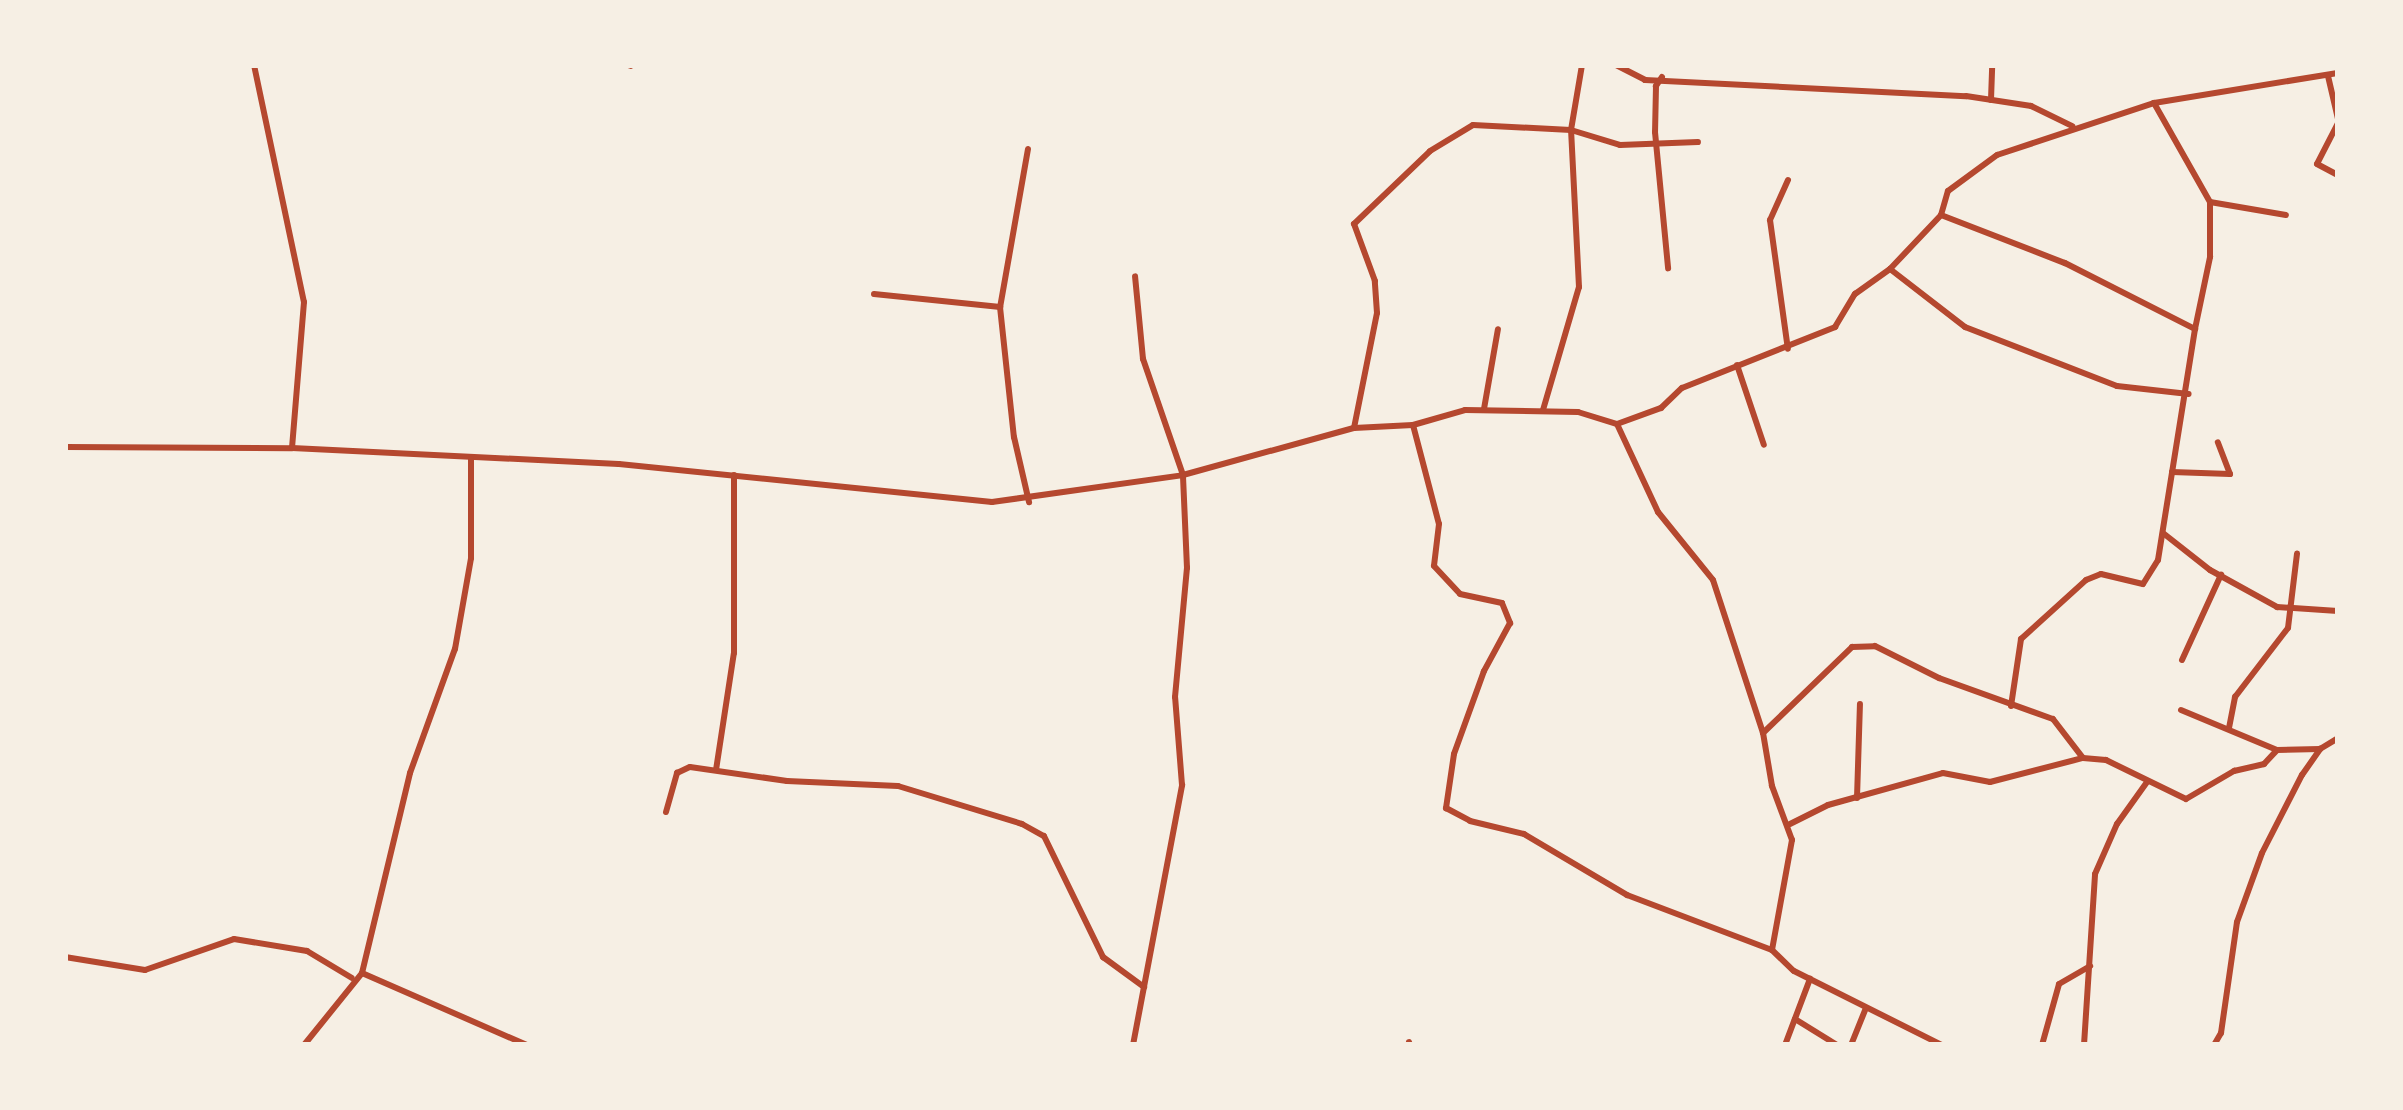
<!DOCTYPE html>
<style>
body{margin:0}
#map{position:relative;width:2403px;height:1110px;overflow:hidden;background:#f6efe4;font-family:"Nunito Sans",sans-serif}
div>[style]{position:absolute}
[style*='--x']{left:calc(var(--x)*1px);top:calc(var(--y)*1px);width:calc(var(--w)*1px);rotate:calc(var(--a)*1deg)}
.minor>*{height:6px;margin:-3px;padding:0 3px;transform-origin:3px;border-radius:3px;background:#b5482f}
span{translate:-50% -50%;white-space:nowrap;text-align:center;line-height:1.15;-webkit-text-stroke:10px #f6efe4;paint-order:stroke}
.frame{position:absolute;inset:0;border:68px solid #f6efe4;pointer-events:none}
</style>
<div id="map">
<div class="minor">
<div style="--x:254;--y:65;--w:242;--a:78.1"></div>
<div style="--x:304;--y:302;--w:146;--a:94.7"></div>
<div style="--x:628;--y:65;--w:3;--a:18"></div>
<div style="--x:1616;--y:65;--w:33;--a:27"></div>
<div style="--x:1645;--y:80;--w:321;--a:2.9"></div>
<div style="--x:1966;--y:96;--w:66;--a:8.7"></div>
<div style="--x:2031;--y:106;--w:46;--a:26"></div>
<div style="--x:2328;--y:76;--w:44;--a:76.9"></div>
<div style="--x:1662;--y:77;--w:11;--a:124"></div>
<div style="--x:1656;--y:86;--w:46;--a:91.2"></div>
<div style="--x:1655;--y:132;--w:137;--a:84.5"></div>
<div style="--x:1991;--y:100;--w:35;--a:-88"></div>
<div style="--x:2338;--y:123;--w:46;--a:117.1"></div>
<div style="--x:2317;--y:164;--w:24;--a:28"></div>
<div style="--x:1028;--y:149;--w:160;--a:100"></div>
<div style="--x:1000;--y:307;--w:131;--a:83.9"></div>
<div style="--x:1014;--y:437;--w:67;--a:77"></div>
<div style="--x:1788;--y:180;--w:44;--a:114.2"></div>
<div style="--x:1770;--y:220;--w:130;--a:82.1"></div>
<div style="--x:2210;--y:202;--w:77;--a:9.7"></div>
<div style="--x:1941;--y:215;--w:133;--a:21.2"></div>
<div style="--x:2065;--y:263;--w:146;--a:26.9"></div>
<div style="--x:2195;--y:329;--w:74;--a:-78.2"></div>
<div style="--x:2210;--y:257;--w:55;--a:-90"></div>
<div style="--x:2210;--y:202;--w:114;--a:-119.5"></div>
<div style="--x:1890;--y:269;--w:95;--a:37.7"></div>
<div style="--x:1965;--y:327;--w:163;--a:21.2"></div>
<div style="--x:2117;--y:386;--w:72;--a:6.3"></div>
<div style="--x:874;--y:294;--w:127;--a:5.9"></div>
<div style="--x:1737;--y:365;--w:84;--a:71.4"></div>
<div style="--x:1484;--y:409;--w:81;--a:-80.1"></div>
<div style="--x:1543;--y:410;--w:128;--a:-73.7"></div>
<div style="--x:1579;--y:287;--w:157;--a:-92.9"></div>
<div style="--x:1571;--y:130;--w:66;--a:-80.4"></div>
<div style="--x:1617;--y:424;--w:97;--a:65"></div>
<div style="--x:1658;--y:512;--w:87;--a:51"></div>
<div style="--x:1713;--y:580;--w:161;--a:71.9"></div>
<div style="--x:1413;--y:425;--w:102;--a:75.3"></div>
<div style="--x:1439;--y:524;--w:42;--a:96.8"></div>
<div style="--x:1434;--y:566;--w:38;--a:47"></div>
<div style="--x:1460;--y:594;--w:43;--a:12.1"></div>
<div style="--x:1502;--y:603;--w:22;--a:68"></div>
<div style="--x:1510;--y:623;--w:55;--a:118.4"></div>
<div style="--x:1484;--y:671;--w:88;--a:109.9"></div>
<div style="--x:1454;--y:754;--w:55;--a:98.4"></div>
<div style="--x:1446;--y:808;--w:27;--a:28"></div>
<div style="--x:1470;--y:821;--w:56;--a:13.5"></div>
<div style="--x:1524;--y:834;--w:120;--a:30.6"></div>
<div style="--x:1627;--y:895;--w:155;--a:20.8"></div>
<div style="--x:1772;--y:950;--w:30;--a:44"></div>
<div style="--x:1794;--y:971;--w:165;--a:26.6"></div>
<div style="--x:1354;--y:428;--w:117;--a:-78.7"></div>
<div style="--x:1377;--y:313;--w:32;--a:-94"></div>
<div style="--x:1375;--y:281;--w:61;--a:-110.2"></div>
<div style="--x:1354;--y:224;--w:105;--a:-43.8"></div>
<div style="--x:1430;--y:151;--w:50;--a:-31.2"></div>
<div style="--x:1473;--y:125;--w:98;--a:2.9"></div>
<div style="--x:1571;--y:130;--w:51;--a:17"></div>
<div style="--x:1620;--y:145;--w:78;--a:-2.2"></div>
<div style="--x:65;--y:447;--w:227;--a:0.3"></div>
<div style="--x:292;--y:448;--w:327;--a:2.8"></div>
<div style="--x:619;--y:464;--w:375;--a:5.8"></div>
<div style="--x:992;--y:502;--w:193;--a:-8"></div>
<div style="--x:1183;--y:475;--w:177;--a:-15.4"></div>
<div style="--x:1354;--y:428;--w:59;--a:-2.9"></div>
<div style="--x:1413;--y:425;--w:54;--a:-16.1"></div>
<div style="--x:1465;--y:410;--w:113;--a:1"></div>
<div style="--x:1578;--y:412;--w:41;--a:17.1"></div>
<div style="--x:1617;--y:424;--w:47;--a:-20"></div>
<div style="--x:1661;--y:408;--w:29;--a:-44"></div>
<div style="--x:1682;--y:388;--w:165;--a:-21.7"></div>
<div style="--x:1835;--y:327;--w:39;--a:-59"></div>
<div style="--x:1855;--y:294;--w:43;--a:-35.5"></div>
<div style="--x:1890;--y:269;--w:74;--a:-46.6"></div>
<div style="--x:1941;--y:215;--w:25;--a:-74"></div>
<div style="--x:1948;--y:191;--w:61;--a:-36.3"></div>
<div style="--x:1997;--y:155;--w:165;--a:-18.3"></div>
<div style="--x:2154;--y:103;--w:186;--a:-9.3"></div>
<div style="--x:2172;--y:472;--w:58;--a:2"></div>
<div style="--x:2230;--y:474;--w:34;--a:-111"></div>
<div style="--x:2163;--y:533;--w:60;--a:38.2"></div>
<div style="--x:2210;--y:570;--w:77;--a:28.9"></div>
<div style="--x:2277;--y:607;--w:61;--a:3.8"></div>
<div style="--x:2182;--y:660;--w:94;--a:-65.4"></div>
<div style="--x:2011;--y:706;--w:68;--a:-81.5"></div>
<div style="--x:2021;--y:639;--w:88;--a:-42.2"></div>
<div style="--x:2086;--y:580;--w:16;--a:-22"></div>
<div style="--x:2101;--y:574;--w:43;--a:13.4"></div>
<div style="--x:2143;--y:584;--w:28;--a:-58"></div>
<div style="--x:2158;--y:560;--w:234;--a:-80.9"></div>
<div style="--x:2181;--y:710;--w:104;--a:22.6"></div>
<div style="--x:2229;--y:728;--w:32;--a:-79"></div>
<div style="--x:2235;--y:697;--w:87;--a:-52.5"></div>
<div style="--x:2288;--y:628;--w:75;--a:-83.1"></div>
<div style="--x:716;--y:770;--w:118;--a:-81.3"></div>
<div style="--x:734;--y:653;--w:178;--a:-90"></div>
<div style="--x:1857;--y:798;--w:94;--a:-88.2"></div>
<div style="--x:666;--y:812;--w:41;--a:-74.2"></div>
<div style="--x:677;--y:773;--w:14;--a:-25"></div>
<div style="--x:690;--y:767;--w:98;--a:8.2"></div>
<div style="--x:787;--y:781;--w:111;--a:2.6"></div>
<div style="--x:898;--y:786;--w:130;--a:17"></div>
<div style="--x:1022;--y:824;--w:25;--a:29"></div>
<div style="--x:1044;--y:836;--w:135;--a:64"></div>
<div style="--x:1103;--y:957;--w:51;--a:36.2"></div>
<div style="--x:1790;--y:824;--w:42;--a:-26.6"></div>
<div style="--x:1828;--y:805;--w:119;--a:-15.5"></div>
<div style="--x:1943;--y:773;--w:48;--a:10.8"></div>
<div style="--x:1990;--y:782;--w:96;--a:-14.5"></div>
<div style="--x:2083;--y:758;--w:23;--a:5"></div>
<div style="--x:2106;--y:760;--w:89;--a:26"></div>
<div style="--x:2186;--y:799;--w:56;--a:-30.3"></div>
<div style="--x:2234;--y:771;--w:31;--a:-13"></div>
<div style="--x:2264;--y:764;--w:19;--a:-47"></div>
<div style="--x:2277;--y:750;--w:43;--a:-1.3"></div>
<div style="--x:1772;--y:950;--w:112;--a:-79.7"></div>
<div style="--x:1792;--y:840;--w:58;--a:-110.3"></div>
<div style="--x:1772;--y:786;--w:54;--a:-99.6"></div>
<div style="--x:1763;--y:733;--w:124;--a:-44"></div>
<div style="--x:1852;--y:647;--w:23;--a:-2"></div>
<div style="--x:1875;--y:646;--w:72;--a:26.6"></div>
<div style="--x:1939;--y:678;--w:121;--a:19.8"></div>
<div style="--x:2053;--y:719;--w:49;--a:52.4"></div>
<div style="--x:65;--y:957;--w:81;--a:9.2"></div>
<div style="--x:145;--y:970;--w:94;--a:-19.2"></div>
<div style="--x:234;--y:939;--w:74;--a:9.3"></div>
<div style="--x:307;--y:951;--w:52;--a:31"></div>
<div style="--x:362;--y:973;--w:180;--a:23.6"></div>
<div style="--x:1795;--y:1019;--w:49;--a:31.8"></div>
<div style="--x:1409;--y:1042;--w:3;--a:72"></div>
<div style="--x:304;--y:1045;--w:92;--a:-51.1"></div>
<div style="--x:362;--y:973;--w:206;--a:-76.5"></div>
<div style="--x:410;--y:773;--w:132;--a:-70.1"></div>
<div style="--x:455;--y:649;--w:92;--a:-80"></div>
<div style="--x:471;--y:558;--w:99;--a:-90"></div>
<div style="--x:1133;--y:1045;--w:265;--a:-79.3"></div>
<div style="--x:1182;--y:785;--w:88;--a:-94.5"></div>
<div style="--x:1175;--y:697;--w:130;--a:-84.7"></div>
<div style="--x:1187;--y:568;--w:93;--a:-92.5"></div>
<div style="--x:1183;--y:475;--w:123;--a:-109"></div>
<div style="--x:1143;--y:359;--w:83;--a:-95.5"></div>
<div style="--x:1785;--y:1045;--w:71;--a:-69.3"></div>
<div style="--x:1851;--y:1045;--w:40;--a:-68"></div>
<div style="--x:2042;--y:1045;--w:63;--a:-74.4"></div>
<div style="--x:2059;--y:984;--w:36;--a:-30"></div>
<div style="--x:2084;--y:1045;--w:171;--a:-86.3"></div>
<div style="--x:2095;--y:874;--w:55;--a:-66.3"></div>
<div style="--x:2117;--y:824;--w:52;--a:-54.5"></div>
<div style="--x:2214;--y:1045;--w:14;--a:-60"></div>
<div style="--x:2221;--y:1033;--w:112;--a:-81.8"></div>
<div style="--x:2237;--y:922;--w:73;--a:-70.1"></div>
<div style="--x:2262;--y:853;--w:88;--a:-62.9"></div>
<div style="--x:2302;--y:775;--w:32;--a:-55"></div>
<div style="--x:2320;--y:749;--w:21;--a:-31"></div>
</div>
<div class="frame"></div>
</div>
